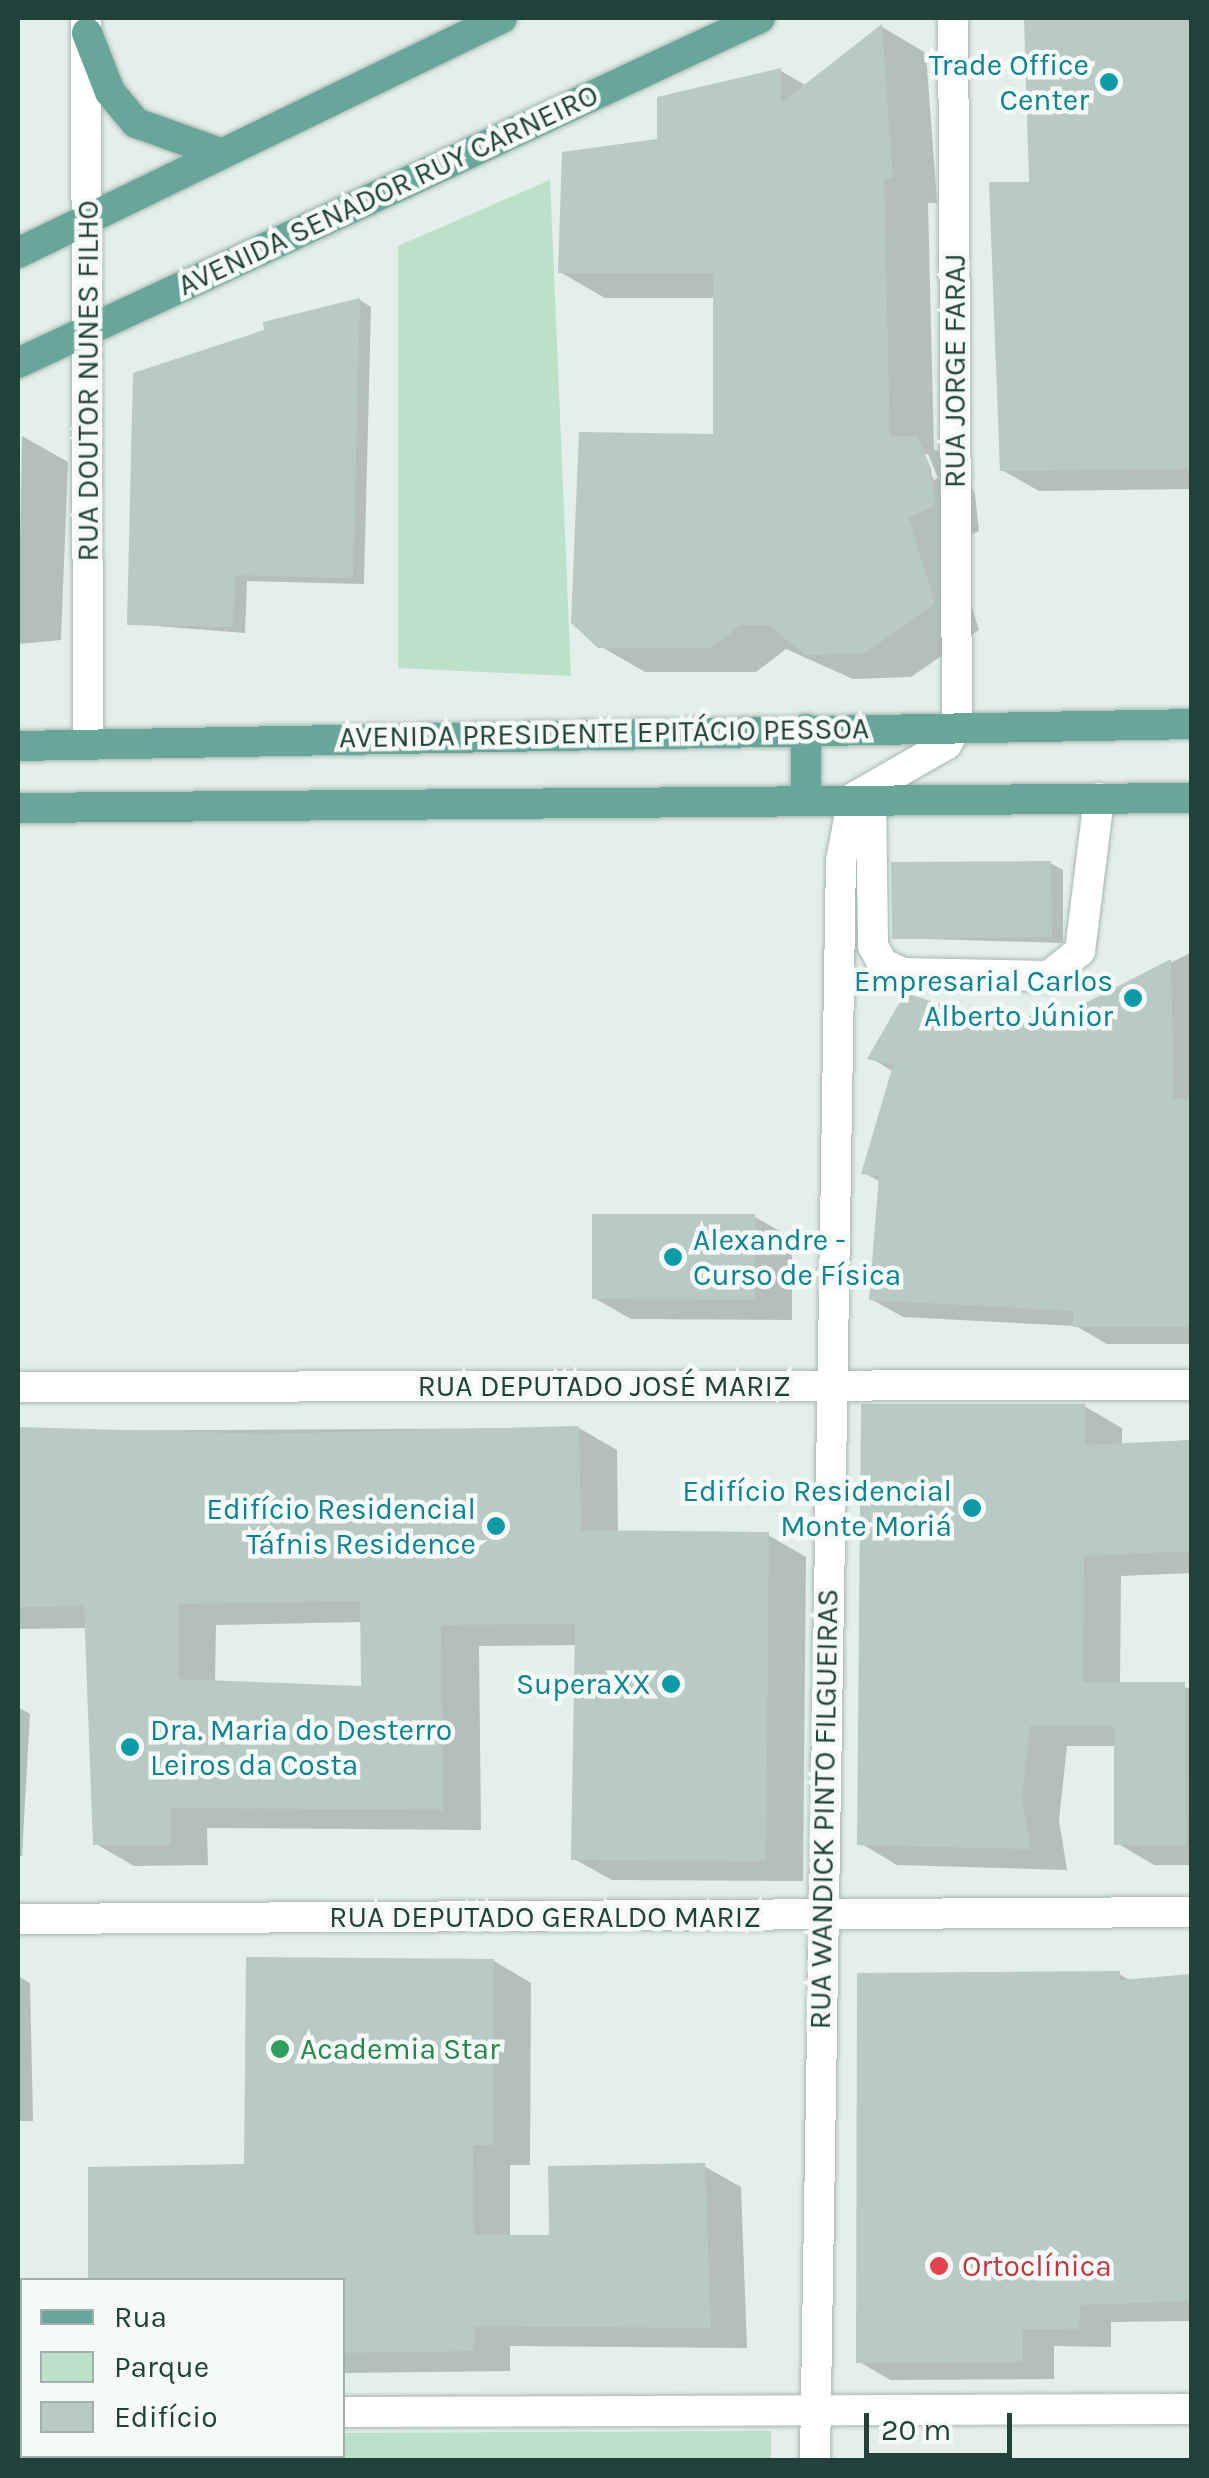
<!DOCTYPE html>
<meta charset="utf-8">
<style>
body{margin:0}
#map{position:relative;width:1209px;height:2478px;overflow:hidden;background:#e4eeea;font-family:Karla,sans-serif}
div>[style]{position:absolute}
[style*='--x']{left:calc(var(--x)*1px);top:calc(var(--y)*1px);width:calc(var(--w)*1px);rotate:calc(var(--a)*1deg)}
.green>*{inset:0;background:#bce0c8}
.shadow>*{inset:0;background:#0003}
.building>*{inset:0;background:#b9c9c4}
.roads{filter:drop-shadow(0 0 2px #a6b7b2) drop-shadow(0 0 2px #a6b7b2)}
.minor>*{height:30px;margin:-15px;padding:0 15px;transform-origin:15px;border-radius:15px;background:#fff}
.major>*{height:30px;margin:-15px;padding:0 15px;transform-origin:15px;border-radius:15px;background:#67a699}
.dots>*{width:28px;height:28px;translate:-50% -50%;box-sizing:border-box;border:5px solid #f5faf8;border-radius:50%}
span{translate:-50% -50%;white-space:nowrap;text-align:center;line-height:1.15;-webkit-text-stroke:9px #f5faf8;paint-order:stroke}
.culture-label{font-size:30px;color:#0d838f}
.right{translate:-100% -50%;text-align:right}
.left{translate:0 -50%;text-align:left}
.street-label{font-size:30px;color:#22413b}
.leisure-label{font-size:30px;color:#27864d}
.health-label{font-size:30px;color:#be3a42}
.frame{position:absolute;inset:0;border:20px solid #22413b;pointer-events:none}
.legend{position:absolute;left:20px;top:2278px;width:325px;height:180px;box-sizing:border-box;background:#f5faf8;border:2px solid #a1b0ac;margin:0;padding:12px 18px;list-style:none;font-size:30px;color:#22413b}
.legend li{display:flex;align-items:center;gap:20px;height:50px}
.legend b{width:50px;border:2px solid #a1b0ac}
.scale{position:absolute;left:864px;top:2413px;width:148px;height:45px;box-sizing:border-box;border:5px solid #22413b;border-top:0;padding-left:12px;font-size:30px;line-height:35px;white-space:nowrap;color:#22413b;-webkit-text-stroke:8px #f5faf8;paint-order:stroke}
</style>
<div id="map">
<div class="green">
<div style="clip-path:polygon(550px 180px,571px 676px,398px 668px,398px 246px)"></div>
<div style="clip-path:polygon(771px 2431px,771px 2460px,18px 2460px,18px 2434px,22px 2456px,342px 2456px,343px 2433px)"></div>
</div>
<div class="shadow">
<div style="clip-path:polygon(1027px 18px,1192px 18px,1192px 489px,1039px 491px,1002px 470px,1032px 184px)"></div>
<div style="clip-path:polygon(evenodd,882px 27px,926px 53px,937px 203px,928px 203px,934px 449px,962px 465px,975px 495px,979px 531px,952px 543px,979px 630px,911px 677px,853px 679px,786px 649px,756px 672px,645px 672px,600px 646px,716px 436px,716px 298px,605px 298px,560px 272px,660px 142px,781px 71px,807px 86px,882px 27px,922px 454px,928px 454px,938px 478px,934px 480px,922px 454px)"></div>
<div style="clip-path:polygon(360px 300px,371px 307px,364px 584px,247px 581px,245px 633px,130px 624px)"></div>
<div style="clip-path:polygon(22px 436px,68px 462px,61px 640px,18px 644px)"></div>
<div style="clip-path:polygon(1050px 863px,1063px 870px,1063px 943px,894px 938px)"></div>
<div style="clip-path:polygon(1192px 952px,1192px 1344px,1107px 1344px,1076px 1326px,903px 1317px,871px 1299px,881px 1182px,864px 1173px,894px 1072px,871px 1058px,987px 1021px,1073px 1012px)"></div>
<div style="clip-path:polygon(755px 1217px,792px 1238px,792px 1320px,631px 1319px,594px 1298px)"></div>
<div style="clip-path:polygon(1084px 1406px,1122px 1428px,1122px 1445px,1192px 1440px,1192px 1573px,1121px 1576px,1120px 1684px,1192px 1688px,1192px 1865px,1154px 1865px,1117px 1843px,1116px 1746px,1067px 1746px,1059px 1820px,1067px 1870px,897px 1865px,860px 1843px)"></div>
<div style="clip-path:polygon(evenodd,579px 1428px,617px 1450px,618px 1533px,768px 1535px,806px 1557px,803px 1881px,612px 1880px,574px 1859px,577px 1645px,479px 1646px,481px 1830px,207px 1828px,208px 1865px,134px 1866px,96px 1844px,88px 1628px,18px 1629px,18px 1431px,579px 1428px,363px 1622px,363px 1689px,215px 1683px,216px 1625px,363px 1622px)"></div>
<div style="clip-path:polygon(18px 1707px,30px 1714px,22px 1856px,18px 1856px)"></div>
<div style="clip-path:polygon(494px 1961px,531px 1983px,530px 2165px,510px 2165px,510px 2237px,551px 2237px,704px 2166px,741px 2187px,747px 2348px,510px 2346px,510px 2371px,342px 2373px,342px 2280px,90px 2280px,90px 2169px,246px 2166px)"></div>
<div style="clip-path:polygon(1119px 1974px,1133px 1982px,1192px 1977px,1192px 2321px,1111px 2322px,1111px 2347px,1054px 2346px,1054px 2379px,890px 2380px,858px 2361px)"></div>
<div style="clip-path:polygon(18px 1976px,30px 1983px,33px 2121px,18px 2121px)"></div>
<div style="clip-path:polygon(18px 2434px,22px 2456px,146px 2460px,18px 2460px)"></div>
</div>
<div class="building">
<div style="clip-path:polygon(1024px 18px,1192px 18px,1192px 469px,1000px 471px,989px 182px,1029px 182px)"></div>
<div style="clip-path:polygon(882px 24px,893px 178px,884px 179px,890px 436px,917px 436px,931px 468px,935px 505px,909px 518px,935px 604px,865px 653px,806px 655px,768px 625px,741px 625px,711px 648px,598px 648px,571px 623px,579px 432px,713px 434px,713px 273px,558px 273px,562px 152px,657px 139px,657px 97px,781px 68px,781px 103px)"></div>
<div style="clip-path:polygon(360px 298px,353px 578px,235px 575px,233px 627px,127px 625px,133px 373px,264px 330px,263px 322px)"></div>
<div style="clip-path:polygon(1051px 861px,1052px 937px,892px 939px,891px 862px)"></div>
<div style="clip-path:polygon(1171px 959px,1174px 1099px,1192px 1099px,1192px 1327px,1073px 1327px,1073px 1311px,869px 1300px,879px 1176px,861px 1174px,893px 1065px,867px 1059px,905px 993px,987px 1019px,1032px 1019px,1072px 1010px)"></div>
<div style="clip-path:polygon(592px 1214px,755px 1214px,755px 1300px,592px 1299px)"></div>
<div style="clip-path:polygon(861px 1404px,1085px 1404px,1085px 1445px,1192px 1440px,1192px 1551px,1084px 1556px,1083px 1682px,1185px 1682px,1186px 1845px,1114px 1845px,1114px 1726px,1030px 1726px,1022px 1798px,1031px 1849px,857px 1845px)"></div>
<div style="clip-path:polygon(evenodd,579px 1426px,581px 1530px,769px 1532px,766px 1861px,571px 1860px,575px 1624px,441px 1625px,443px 1810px,170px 1808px,170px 1845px,93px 1845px,84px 1606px,18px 1607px,18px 1427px,266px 1434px,579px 1426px,360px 1601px,361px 1686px,178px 1679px,178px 1604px,360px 1601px)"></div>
<div style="clip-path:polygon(246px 1957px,494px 1959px,494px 2145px,473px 2145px,474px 2235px,549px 2235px,548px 2166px,705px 2163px,711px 2328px,474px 2326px,474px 2351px,342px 2353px,342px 2280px,88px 2280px,88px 2167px,244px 2164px)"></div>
<div style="clip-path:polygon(1120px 1971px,1120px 1980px,1192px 1974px,1192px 2301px,1080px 2305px,1079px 2330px,1023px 2329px,1023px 2362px,856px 2363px,857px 1973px)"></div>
</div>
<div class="roads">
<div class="minor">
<div style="--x:86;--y:18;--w:727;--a:89.84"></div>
<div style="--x:871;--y:798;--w:148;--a:89.2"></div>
<div style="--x:873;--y:946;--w:21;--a:61"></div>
<div style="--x:883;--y:964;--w:22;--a:24"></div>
<div style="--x:903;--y:973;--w:146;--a:1.2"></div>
<div style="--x:1049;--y:976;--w:40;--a:-39"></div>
<div style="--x:1080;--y:951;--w:154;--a:-82.9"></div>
<div style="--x:18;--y:1387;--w:1174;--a:-0.1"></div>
<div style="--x:18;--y:1919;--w:1174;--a:-0.34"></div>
<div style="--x:18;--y:2411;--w:4;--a:0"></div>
<div style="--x:342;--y:2412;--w:850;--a:-0.2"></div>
<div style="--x:198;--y:2456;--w:4;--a:90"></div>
<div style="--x:815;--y:2460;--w:1599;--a:-89.07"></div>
<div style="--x:841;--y:861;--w:64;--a:-79.2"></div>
<div style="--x:853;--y:798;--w:108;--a:-29.9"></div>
<div style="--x:947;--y:744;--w:22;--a:-63"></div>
<div style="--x:957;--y:724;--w:706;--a:-90.32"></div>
</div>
<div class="major">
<div style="--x:87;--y:33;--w:63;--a:68.7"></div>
<div style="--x:110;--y:92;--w:40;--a:50"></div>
<div style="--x:136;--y:123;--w:86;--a:19.7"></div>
<div style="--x:18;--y:253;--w:538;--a:-25.9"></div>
<div style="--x:18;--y:363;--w:818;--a:-24.94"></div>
<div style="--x:18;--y:746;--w:1174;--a:-1.07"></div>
<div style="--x:806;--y:798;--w:69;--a:-90"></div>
<div style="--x:18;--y:808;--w:1174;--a:-0.49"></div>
</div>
</div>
<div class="dots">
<div style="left:1109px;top:82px;background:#0f9aa8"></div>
<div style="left:1133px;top:998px;background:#0f9aa8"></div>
<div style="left:673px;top:1257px;background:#0f9aa8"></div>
<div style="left:972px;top:1508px;background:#0f9aa8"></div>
<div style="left:496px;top:1526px;background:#0f9aa8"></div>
<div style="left:671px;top:1684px;background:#0f9aa8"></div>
<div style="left:130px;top:1747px;background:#0f9aa8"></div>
<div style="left:280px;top:2049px;background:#2e9e5b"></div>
<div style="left:939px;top:2266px;background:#e0444e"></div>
</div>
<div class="culture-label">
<span class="right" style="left:1089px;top:82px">Trade Office<br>Center</span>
<span class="right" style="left:1113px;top:998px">Empresarial Carlos<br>Alberto Júnior</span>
<span class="left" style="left:693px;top:1257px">Alexandre -<br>Curso de Física</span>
<span class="right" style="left:952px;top:1508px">Edifício Residencial<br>Monte Moriá</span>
<span class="right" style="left:476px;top:1526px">Edifício Residencial<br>Táfnis Residence</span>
<span class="right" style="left:651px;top:1684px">SuperaXX</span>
<span class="left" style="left:150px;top:1747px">Dra. Maria do Desterro<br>Leiros da Costa</span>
</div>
<div class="street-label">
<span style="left:388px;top:190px;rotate:-25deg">AVENIDA SENADOR RUY CARNEIRO</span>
<span style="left:955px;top:371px;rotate:-90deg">RUA JORGE FARAJ</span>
<span style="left:88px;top:381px;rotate:-90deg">RUA DOUTOR NUNES FILHO</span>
<span style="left:604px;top:733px;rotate:-1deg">AVENIDA PRESIDENTE EPITÁCIO PESSOA</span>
<span style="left:604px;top:1386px">RUA DEPUTADO JOSÉ MARIZ</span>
<span style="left:824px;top:1809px;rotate:-89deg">RUA WANDICK PINTO FILGUEIRAS</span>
<span style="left:545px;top:1917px">RUA DEPUTADO GERALDO MARIZ</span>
</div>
<div class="leisure-label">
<span class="left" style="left:300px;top:2049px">Academia Star</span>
</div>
<div class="health-label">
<span class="left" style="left:962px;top:2266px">Ortoclínica</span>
</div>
<div class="frame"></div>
<ul class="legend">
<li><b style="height:12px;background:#67a699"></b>Rua</li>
<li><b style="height:28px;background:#bce0c8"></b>Parque</li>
<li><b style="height:28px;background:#b9c9c4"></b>Edifício</li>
</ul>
<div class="scale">20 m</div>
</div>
